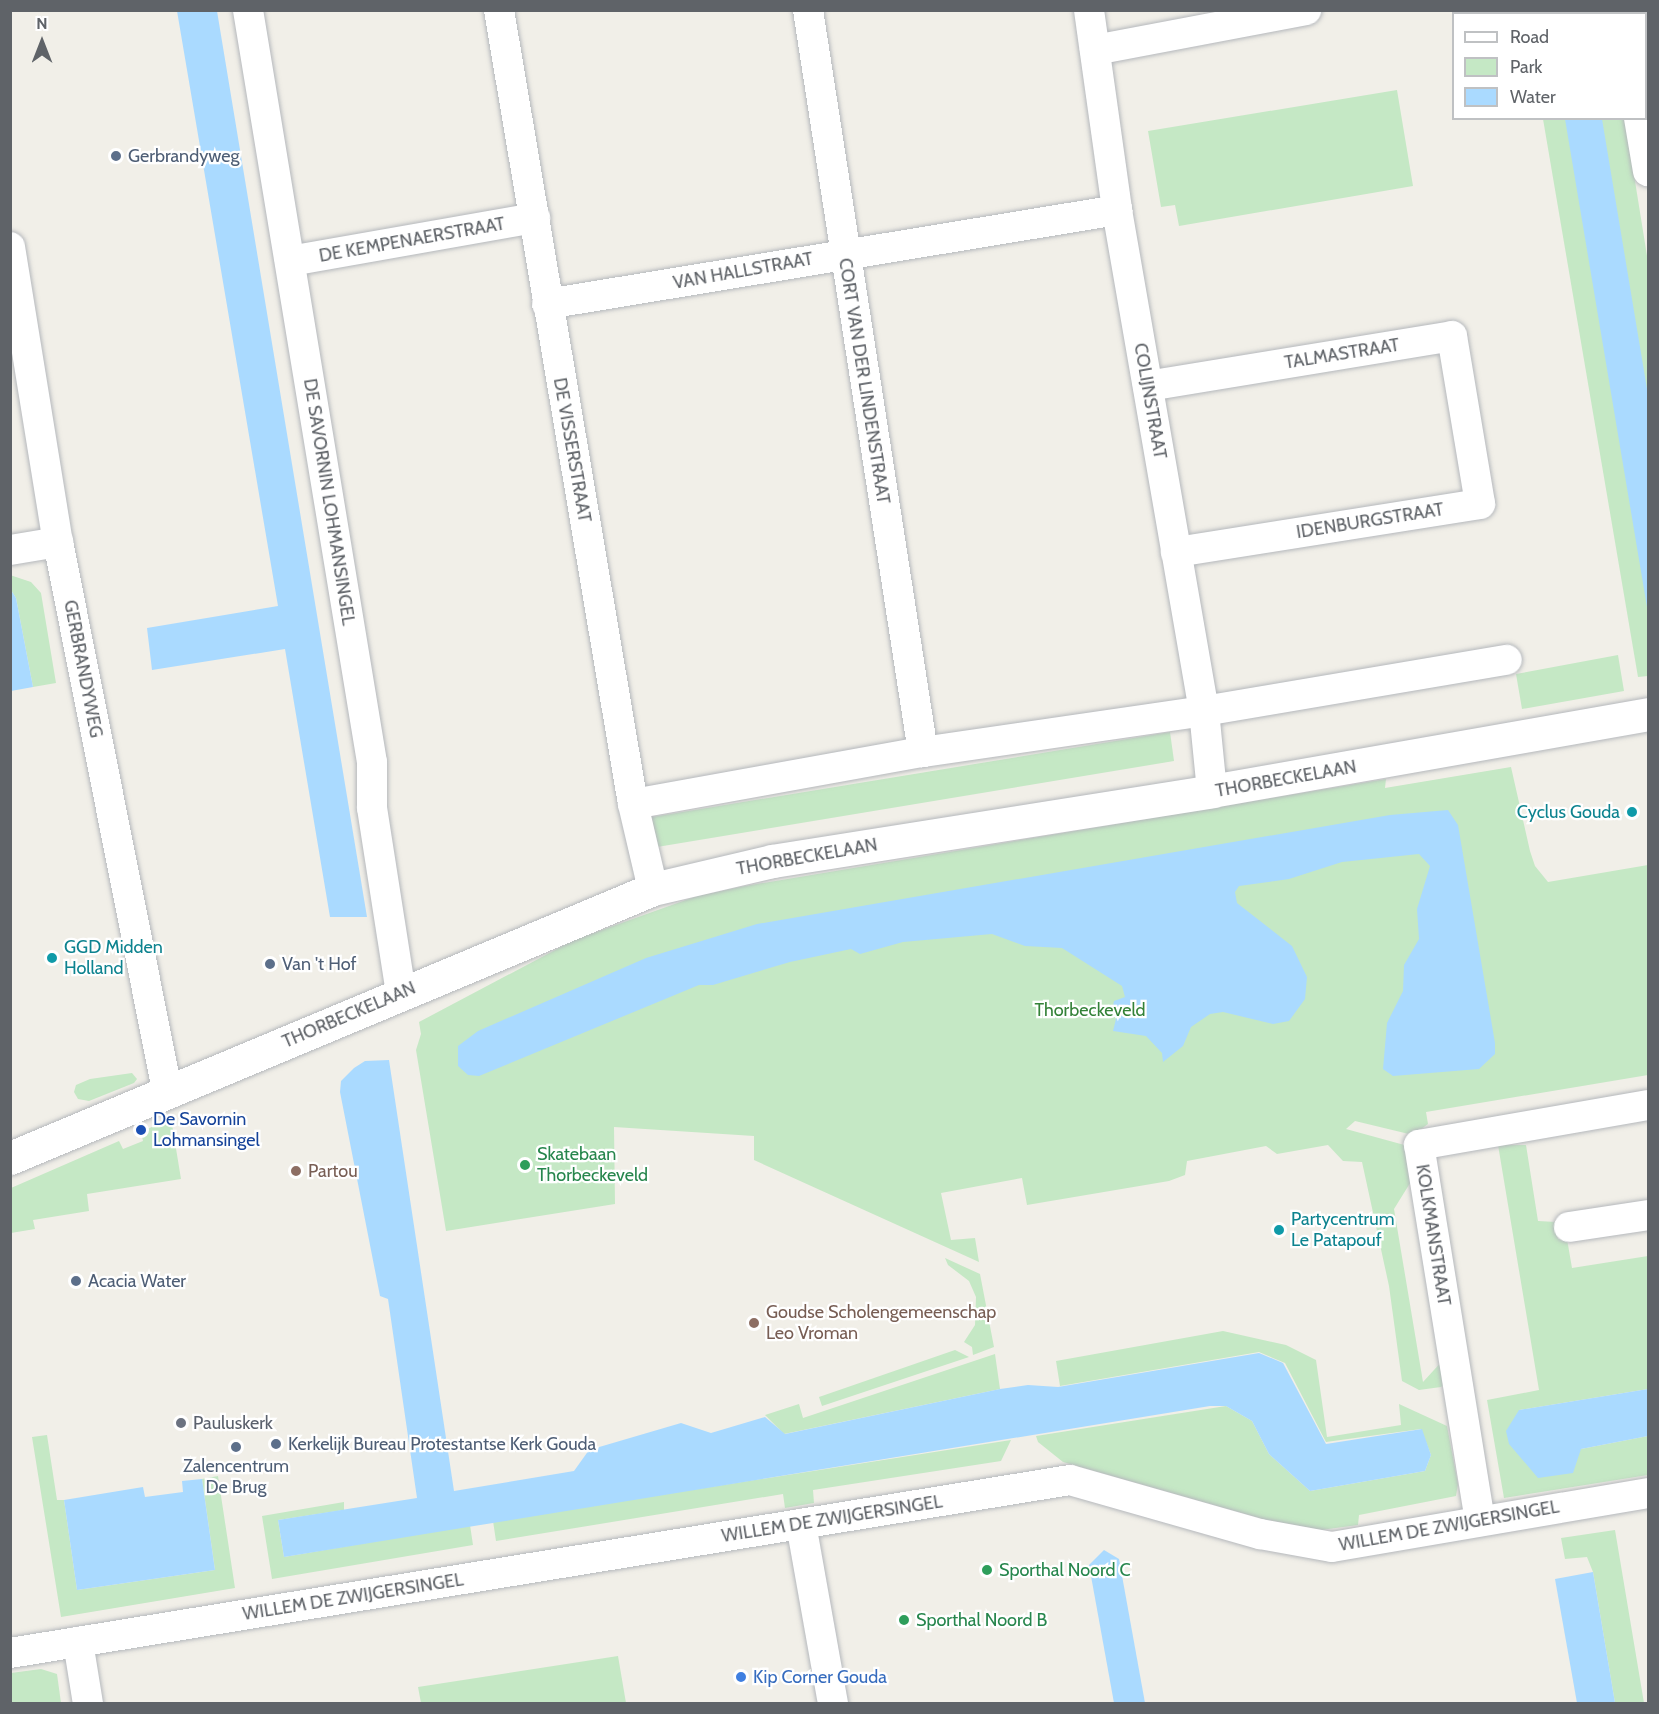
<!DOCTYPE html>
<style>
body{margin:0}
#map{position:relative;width:1659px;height:1714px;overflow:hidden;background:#f1efe8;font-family:Cabin,sans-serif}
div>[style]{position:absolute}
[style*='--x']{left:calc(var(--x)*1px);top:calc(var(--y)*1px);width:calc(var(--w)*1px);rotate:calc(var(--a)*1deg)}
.green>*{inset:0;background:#c5e8c5}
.water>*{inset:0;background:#aadaff}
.roads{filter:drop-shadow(0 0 2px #b5b8bc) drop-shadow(0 0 2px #b5b8bc)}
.street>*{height:30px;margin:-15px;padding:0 15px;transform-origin:15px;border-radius:15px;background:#fff}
.secondary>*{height:33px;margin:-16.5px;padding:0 16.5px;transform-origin:16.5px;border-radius:16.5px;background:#fff}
.dots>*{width:16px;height:16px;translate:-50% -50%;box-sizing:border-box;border:3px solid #fff;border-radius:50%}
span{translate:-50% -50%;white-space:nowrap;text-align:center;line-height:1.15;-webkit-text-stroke:4.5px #fff;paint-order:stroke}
.service-label{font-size:18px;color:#4e5e75}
.left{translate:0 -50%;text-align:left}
.street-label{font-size:18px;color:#5f6368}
.culture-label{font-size:18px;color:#0d838f}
.right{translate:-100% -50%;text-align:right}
.park-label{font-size:18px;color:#348238}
.transit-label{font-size:18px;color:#164399}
.leisure-label{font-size:18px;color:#27864d}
.education-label{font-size:18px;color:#785e54}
.worship-label{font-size:18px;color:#5b616d}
.shop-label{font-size:18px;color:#366cbe}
.frame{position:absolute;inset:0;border:12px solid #5f6368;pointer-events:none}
.legend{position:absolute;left:1452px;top:12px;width:195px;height:108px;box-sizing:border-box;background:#fff;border:2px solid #bfc1c3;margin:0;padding:8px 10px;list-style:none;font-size:18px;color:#5f6368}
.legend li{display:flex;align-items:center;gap:12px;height:30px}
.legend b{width:30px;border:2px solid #bfc1c3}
.north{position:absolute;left:12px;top:12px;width:60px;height:60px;-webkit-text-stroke:4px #fff;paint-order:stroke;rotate:0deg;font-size:16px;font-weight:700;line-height:24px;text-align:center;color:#5f6368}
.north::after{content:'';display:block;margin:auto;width:21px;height:27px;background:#5f6368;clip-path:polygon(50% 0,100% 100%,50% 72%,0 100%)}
</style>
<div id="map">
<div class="green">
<div style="clip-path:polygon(1397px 90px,1413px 186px,1179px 226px,1175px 205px,1161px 207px,1148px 131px)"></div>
<div style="clip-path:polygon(1543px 119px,1625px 119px,1648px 262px,1648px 676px,1638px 677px)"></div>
<div style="clip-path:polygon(10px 575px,31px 582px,41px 593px,56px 683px,33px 687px,16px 598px,11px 590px)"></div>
<div style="clip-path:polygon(1618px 655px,1624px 691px,1522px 709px,1516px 674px)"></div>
<div style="clip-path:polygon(1170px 732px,1174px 761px,657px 847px,652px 817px)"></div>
<div style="clip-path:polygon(1511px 767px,1530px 851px,1535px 866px,1548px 882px,1648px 865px,1648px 1075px,1426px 1112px,1428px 1124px,1413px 1135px,1355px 1121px,1346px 1129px,1408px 1146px,1412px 1180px,1394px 1209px,1423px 1382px,1444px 1359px,1447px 1382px,1441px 1387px,1419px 1390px,1402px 1381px,1389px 1286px,1362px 1162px,1343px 1161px,1328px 1145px,1277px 1154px,1266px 1146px,1187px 1161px,1185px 1175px,1169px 1181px,1027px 1205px,1022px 1178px,941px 1193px,951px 1240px,975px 1238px,979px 1262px,754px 1160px,754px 1136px,614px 1127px,615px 1204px,446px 1231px,416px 1050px,421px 1034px,419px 1022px,574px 940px,697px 896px,745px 886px,1386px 779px,1385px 788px)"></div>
<div style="clip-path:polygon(132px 1073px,137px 1079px,134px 1083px,89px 1101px,78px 1099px,74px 1092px,76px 1085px,90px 1079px)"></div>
<div style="clip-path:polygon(171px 1118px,181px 1179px,87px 1194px,89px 1211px,33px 1220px,35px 1229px,11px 1233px,11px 1188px,119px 1141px,123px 1149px,143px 1141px,141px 1132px)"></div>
<div style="clip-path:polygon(1498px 1145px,1526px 1145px,1538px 1221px,1556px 1222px,1558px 1239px,1567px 1239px,1572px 1268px,1648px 1256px,1648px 1389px,1519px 1410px,1581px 1449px,1648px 1436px,1648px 1475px,1504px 1498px,1487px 1400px,1539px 1390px)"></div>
<div style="clip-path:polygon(945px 1258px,980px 1274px,994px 1347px,973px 1355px,972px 1347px,964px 1342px,975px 1325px,976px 1297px,969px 1281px,948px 1265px)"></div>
<div style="clip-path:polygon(1223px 1331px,1286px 1345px,1316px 1360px,1327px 1437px,1401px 1425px,1399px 1404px,1447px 1426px,1458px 1484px,1456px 1496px,1359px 1515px,1358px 1525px,1321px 1530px,1263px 1519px,1063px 1462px,1038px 1442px,1036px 1436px,1226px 1406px,1252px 1421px,1269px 1454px,1310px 1491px,1425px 1471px,1431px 1455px,1421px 1429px,1326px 1442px,1285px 1363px,1259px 1352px,1060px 1386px,1056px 1361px)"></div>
<div style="clip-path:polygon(955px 1350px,969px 1357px,822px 1406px,819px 1397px)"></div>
<div style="clip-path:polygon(995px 1354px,1000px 1389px,784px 1434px,765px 1415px,799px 1404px,803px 1418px)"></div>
<div style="clip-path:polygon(47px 1435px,57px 1500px,64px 1500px,77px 1590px,215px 1570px,202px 1479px,218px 1476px,235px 1588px,61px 1617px,32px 1437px)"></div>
<div style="clip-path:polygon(1011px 1440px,1001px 1461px,813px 1490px,814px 1503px,785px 1508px,783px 1494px,496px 1541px,493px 1521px)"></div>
<div style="clip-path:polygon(344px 1502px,344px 1510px,278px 1520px,284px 1557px,470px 1525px,473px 1545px,272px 1579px,262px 1516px)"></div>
<div style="clip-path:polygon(1615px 1530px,1644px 1703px,1615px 1703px,1593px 1572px,1587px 1557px,1565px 1559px,1561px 1538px)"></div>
<div style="clip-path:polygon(618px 1656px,626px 1703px,421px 1703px,418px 1687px)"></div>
<div style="clip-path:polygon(41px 1669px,57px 1674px,61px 1703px,11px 1704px,11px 1673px)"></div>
</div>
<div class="water">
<div style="clip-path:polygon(177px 11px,217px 11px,367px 917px,330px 917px,285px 649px,152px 670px,147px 628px,278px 606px)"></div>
<div style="clip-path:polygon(1565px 119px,1602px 119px,1648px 395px,1648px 613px)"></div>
<div style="clip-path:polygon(11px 590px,16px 598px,33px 687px,11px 691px)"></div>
<div style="clip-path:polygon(1448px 810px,1458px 825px,1495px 1043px,1495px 1054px,1479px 1069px,1393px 1076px,1383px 1069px,1387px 1023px,1403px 991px,1404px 965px,1419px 939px,1417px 909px,1430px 866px,1419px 854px,1342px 862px,1289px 879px,1239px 886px,1235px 892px,1237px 903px,1292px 946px,1307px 977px,1305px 999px,1289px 1021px,1273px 1024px,1223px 1012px,1210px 1014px,1191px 1027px,1183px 1046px,1163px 1062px,1162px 1053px,1146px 1036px,1113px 1031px,1118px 1011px,1113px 1006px,1114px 1001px,1125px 997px,1122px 986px,1062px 948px,1025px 946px,992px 934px,903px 942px,860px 954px,851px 949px,790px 962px,713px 985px,699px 985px,479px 1076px,468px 1075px,458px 1066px,458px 1046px,478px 1031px,646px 958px,757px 924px,1390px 815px)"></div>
<div style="clip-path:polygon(389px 1060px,454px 1491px,574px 1471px,589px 1450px,681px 1423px,711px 1433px,765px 1417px,785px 1434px,1000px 1389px,1028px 1385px,1058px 1387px,1259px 1353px,1283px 1363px,1326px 1444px,1422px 1429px,1431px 1455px,1425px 1471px,1310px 1491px,1269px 1454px,1252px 1421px,1226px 1406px,1210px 1406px,284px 1557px,278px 1520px,417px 1498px,388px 1299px,380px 1296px,340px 1092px,341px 1081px,354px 1068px,365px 1061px)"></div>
<div style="clip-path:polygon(1648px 1389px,1648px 1436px,1581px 1449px,1573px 1473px,1538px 1478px,1509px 1444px,1506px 1431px,1519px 1410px)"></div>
<div style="clip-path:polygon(202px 1479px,215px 1570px,77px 1590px,64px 1500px,143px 1487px,145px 1497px,183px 1492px,182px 1481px)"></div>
<div style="clip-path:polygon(1104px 1550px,1119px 1559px,1145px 1703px,1114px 1703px,1089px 1565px)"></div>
<div style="clip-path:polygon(1593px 1572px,1615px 1703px,1577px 1703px,1555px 1579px)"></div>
</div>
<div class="roads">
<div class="street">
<div style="--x:248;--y:10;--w:762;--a:80.64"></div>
<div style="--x:372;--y:762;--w:46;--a:90"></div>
<div style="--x:372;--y:808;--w:188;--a:81.1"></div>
<div style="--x:499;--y:10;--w:805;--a:80.42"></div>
<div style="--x:633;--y:804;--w:87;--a:76.8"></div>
<div style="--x:808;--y:10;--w:751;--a:81.19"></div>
<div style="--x:1089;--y:10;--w:202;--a:82"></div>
<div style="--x:1117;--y:210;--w:508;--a:80.15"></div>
<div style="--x:1204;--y:711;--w:80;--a:84.3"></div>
<div style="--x:1620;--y:10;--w:4;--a:90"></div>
<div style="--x:1095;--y:50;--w:215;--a:-10.7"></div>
<div style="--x:1639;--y:118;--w:54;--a:80.4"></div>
<div style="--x:10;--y:247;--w:299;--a:80.8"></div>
<div style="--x:58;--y:542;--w:559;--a:78.75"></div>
<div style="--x:290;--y:261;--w:249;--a:-10"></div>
<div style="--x:547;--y:304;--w:578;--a:-9.36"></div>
<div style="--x:1148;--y:386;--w:308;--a:-9.3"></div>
<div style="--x:1452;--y:336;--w:170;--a:80.5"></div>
<div style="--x:1480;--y:504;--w:308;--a:171"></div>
<div style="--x:10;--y:550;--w:49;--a:-9.5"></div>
<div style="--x:633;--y:804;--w:295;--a:-10.2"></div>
<div style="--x:923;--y:752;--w:284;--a:-8.3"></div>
<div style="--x:1204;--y:711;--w:307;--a:-9.6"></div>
<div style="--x:1569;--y:1227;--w:80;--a:-8.6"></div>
<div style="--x:1480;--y:1521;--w:381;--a:-99.2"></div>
<div style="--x:1419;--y:1145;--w:232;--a:-9.9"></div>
<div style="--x:801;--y:1524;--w:183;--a:79.9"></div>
<div style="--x:78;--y:1642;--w:63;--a:80.8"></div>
<div style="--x:10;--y:1653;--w:1074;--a:-9.27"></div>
<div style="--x:1070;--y:1480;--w:198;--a:15.9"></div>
<div style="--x:1260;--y:1534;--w:73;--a:10.2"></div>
<div style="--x:1332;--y:1547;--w:321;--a:-9.7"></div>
</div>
<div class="secondary">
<div style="--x:10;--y:1158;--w:697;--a:-22.7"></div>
<div style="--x:653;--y:889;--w:122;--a:-13.2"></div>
<div style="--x:772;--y:861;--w:446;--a:-9"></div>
<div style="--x:1212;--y:791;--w:443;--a:-10"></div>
</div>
</div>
<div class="dots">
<div style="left:116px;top:156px;background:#5c6f8a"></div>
<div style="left:1632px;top:812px;background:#0f9aa8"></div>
<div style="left:52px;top:958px;background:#0f9aa8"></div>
<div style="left:270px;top:964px;background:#5c6f8a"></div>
<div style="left:141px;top:1130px;background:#1a4fb4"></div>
<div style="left:525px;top:1165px;background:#2e9e5b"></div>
<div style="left:296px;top:1171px;background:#8d6e63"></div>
<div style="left:1279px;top:1230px;background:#0f9aa8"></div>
<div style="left:76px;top:1281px;background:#5c6f8a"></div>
<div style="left:754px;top:1323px;background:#8d6e63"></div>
<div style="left:181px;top:1423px;background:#6b7280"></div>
<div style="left:276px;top:1444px;background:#5c6f8a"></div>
<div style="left:236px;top:1447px;background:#5c6f8a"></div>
<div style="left:987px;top:1570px;background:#2e9e5b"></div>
<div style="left:904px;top:1620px;background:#2e9e5b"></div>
<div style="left:741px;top:1677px;background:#3f7fe0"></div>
</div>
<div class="service-label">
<span class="left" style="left:128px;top:156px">Gerbrandyweg</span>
<span class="left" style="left:282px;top:964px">Van 't Hof</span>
<span class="left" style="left:88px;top:1281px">Acacia Water</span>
<span class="left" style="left:288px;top:1444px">Kerkelijk Bureau Protestantse Kerk Gouda</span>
<span style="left:236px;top:1477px">Zalencentrum<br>De Brug</span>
</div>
<div class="street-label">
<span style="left:412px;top:240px;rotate:-10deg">DE KEMPENAERSTRAAT</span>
<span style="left:743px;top:271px;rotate:-10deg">VAN HALLSTRAAT</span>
<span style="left:1342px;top:354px;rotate:-9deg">TALMASTRAAT</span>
<span style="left:864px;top:381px;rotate:81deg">CORT VAN DER LINDENSTRAAT</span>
<span style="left:1150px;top:401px;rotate:80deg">COLIJNSTRAAT</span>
<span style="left:572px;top:450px;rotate:80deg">DE VISSERSTRAAT</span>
<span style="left:329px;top:502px;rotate:81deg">DE SAVORNIN LOHMANSINGEL</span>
<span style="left:1370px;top:521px;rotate:-9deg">IDENBURGSTRAAT</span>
<span style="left:83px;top:669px;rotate:79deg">GERBRANDYWEG</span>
<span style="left:1286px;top:779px;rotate:-10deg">THORBECKELAAN</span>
<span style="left:807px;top:857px;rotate:-10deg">THORBECKELAAN</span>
<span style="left:349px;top:1015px;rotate:-23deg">THORBECKELAAN</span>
<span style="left:1433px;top:1235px;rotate:81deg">KOLKMANSTRAAT</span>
<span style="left:832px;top:1519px;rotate:-9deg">WILLEM DE ZWIJGERSINGEL</span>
<span style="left:1449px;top:1526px;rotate:-10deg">WILLEM DE ZWIJGERSINGEL</span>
<span style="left:353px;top:1597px;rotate:-9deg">WILLEM DE ZWIJGERSINGEL</span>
</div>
<div class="culture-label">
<span class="right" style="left:1620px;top:812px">Cyclus Gouda</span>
<span class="left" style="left:64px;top:958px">GGD Midden<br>Holland</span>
<span class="left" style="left:1291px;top:1230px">Partycentrum<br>Le Patapouf</span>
</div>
<div class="park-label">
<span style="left:1090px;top:1010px">Thorbeckeveld</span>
</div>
<div class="transit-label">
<span class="left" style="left:153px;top:1130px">De Savornin<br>Lohmansingel</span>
</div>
<div class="leisure-label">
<span class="left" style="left:537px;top:1165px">Skatebaan<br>Thorbeckeveld</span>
<span class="left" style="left:999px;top:1570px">Sporthal Noord C</span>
<span class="left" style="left:916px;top:1620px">Sporthal Noord B</span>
</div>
<div class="education-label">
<span class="left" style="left:308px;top:1171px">Partou</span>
<span class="left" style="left:766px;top:1323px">Goudse Scholengemeenschap<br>Leo Vroman</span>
</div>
<div class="worship-label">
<span class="left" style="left:193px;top:1423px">Pauluskerk</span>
</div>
<div class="shop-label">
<span class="left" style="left:753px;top:1677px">Kip Corner Gouda</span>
</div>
<div class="frame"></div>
<ul class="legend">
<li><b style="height:8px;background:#fff"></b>Road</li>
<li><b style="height:16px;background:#c5e8c5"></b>Park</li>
<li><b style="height:16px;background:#aadaff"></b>Water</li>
</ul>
<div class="north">N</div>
</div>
